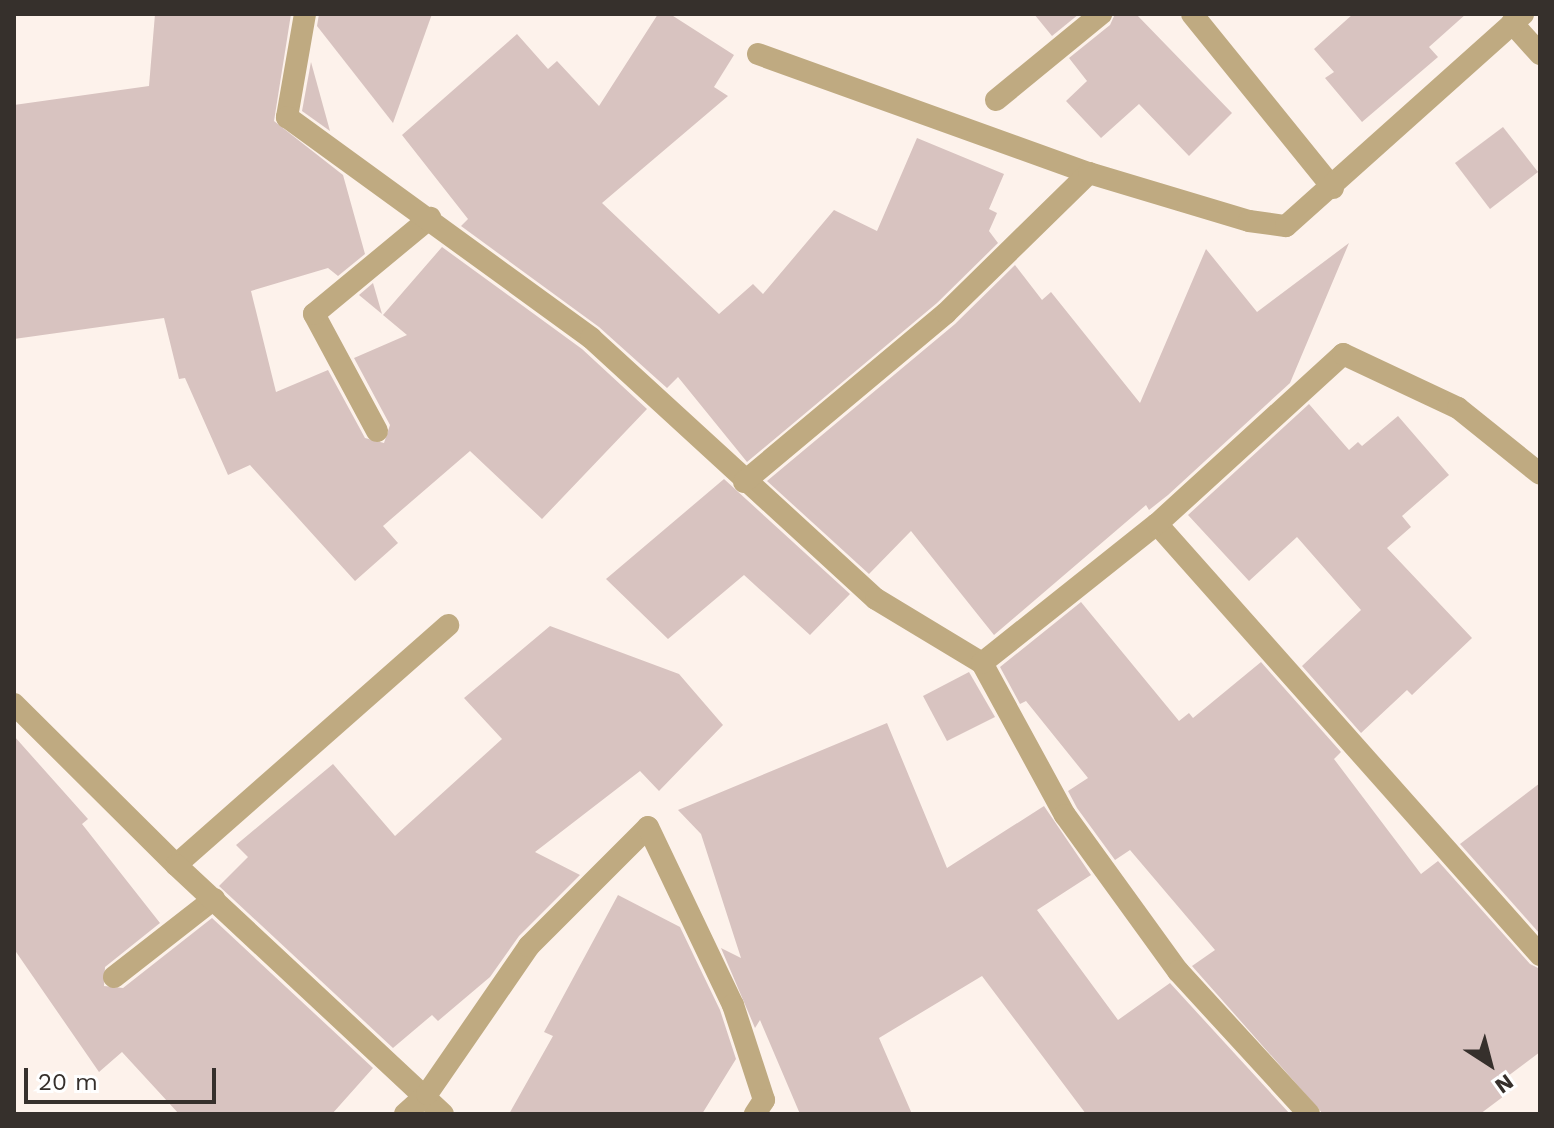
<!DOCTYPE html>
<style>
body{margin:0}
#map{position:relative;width:1554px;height:1128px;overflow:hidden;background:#fdf2eb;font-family:"Work Sans",sans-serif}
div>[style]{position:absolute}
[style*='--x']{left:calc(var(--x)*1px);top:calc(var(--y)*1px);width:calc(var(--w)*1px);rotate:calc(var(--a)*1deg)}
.building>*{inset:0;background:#d8c3c0}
.service>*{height:22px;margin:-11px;padding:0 11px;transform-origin:11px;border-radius:11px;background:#bfaa81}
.minor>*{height:22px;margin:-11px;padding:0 11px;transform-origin:11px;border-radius:11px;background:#bfaa81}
span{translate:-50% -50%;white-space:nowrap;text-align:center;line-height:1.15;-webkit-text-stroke:8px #fff;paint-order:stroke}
.frame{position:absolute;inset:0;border:16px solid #36302c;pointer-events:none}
.north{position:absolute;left:1450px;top:1024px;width:80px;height:80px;-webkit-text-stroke:6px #fff;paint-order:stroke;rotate:144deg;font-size:22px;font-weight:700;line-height:32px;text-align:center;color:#36302c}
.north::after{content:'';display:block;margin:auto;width:28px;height:36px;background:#36302c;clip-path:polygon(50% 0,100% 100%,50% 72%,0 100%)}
.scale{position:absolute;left:24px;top:1068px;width:192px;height:36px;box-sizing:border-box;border:4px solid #36302c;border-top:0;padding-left:10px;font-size:24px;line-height:28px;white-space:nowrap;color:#36302c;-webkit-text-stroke:6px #fff;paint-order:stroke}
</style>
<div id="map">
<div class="building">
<div style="clip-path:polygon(155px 14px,291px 14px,274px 121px,343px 175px,365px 254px,338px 276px,328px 268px,251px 291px,276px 392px,328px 370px,365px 438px,384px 443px,390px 425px,354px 358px,407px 335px,383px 315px,442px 247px,582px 349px,647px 409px,542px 519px,470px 451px,383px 526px,398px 543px,355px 581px,250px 465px,228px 475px,185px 378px,179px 379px,164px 318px,14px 339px,14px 105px,149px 86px)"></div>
<div style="clip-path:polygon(319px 14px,432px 14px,393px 123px,317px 26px)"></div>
<div style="clip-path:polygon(658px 14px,670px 14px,734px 55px,714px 87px,728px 96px,602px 203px,719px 314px,753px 284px,763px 294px,834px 210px,877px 231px,917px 138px,1004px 174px,989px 209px,997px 213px,989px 231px,998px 243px,937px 303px,747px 462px,678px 377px,667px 388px,599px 327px,461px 226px,468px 219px,402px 135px,517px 34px,548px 69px,557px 61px,599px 106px)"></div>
<div style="clip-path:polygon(1034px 14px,1079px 14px,1052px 36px)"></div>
<div style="clip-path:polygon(1115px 14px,1136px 14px,1232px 113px,1189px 156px,1139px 104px,1101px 138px,1066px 101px,1087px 81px,1069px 58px,1110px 25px)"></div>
<div style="clip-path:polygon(1353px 14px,1466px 14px,1429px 47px,1438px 57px,1362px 122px,1325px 78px,1334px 72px,1314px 49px)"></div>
<div style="clip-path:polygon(311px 62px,330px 131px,302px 111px)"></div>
<div style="clip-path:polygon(1503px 127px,1538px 172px,1490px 209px,1455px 163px)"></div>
<div style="clip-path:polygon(1349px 243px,1290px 383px,1168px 495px,1149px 510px,1146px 505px,994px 635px,911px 531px,869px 574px,767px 481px,955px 324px,1015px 265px,1042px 300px,1051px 292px,1140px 403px,1206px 249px,1257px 312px)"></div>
<div style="clip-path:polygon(373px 283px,382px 314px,359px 295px)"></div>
<div style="clip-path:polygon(1309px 404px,1349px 450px,1358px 442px,1362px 446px,1398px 416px,1449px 475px,1402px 516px,1411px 527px,1387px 548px,1472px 638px,1412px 695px,1407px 690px,1361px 733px,1302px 666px,1361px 610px,1297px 537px,1249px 581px,1188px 515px)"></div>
<div style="clip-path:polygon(724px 479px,850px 594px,810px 635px,744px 575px,668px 639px,606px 579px)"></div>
<div style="clip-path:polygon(1081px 602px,1179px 721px,1189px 713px,1193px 718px,1261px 662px,1341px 752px,1334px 759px,1421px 874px,1438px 861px,1530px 964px,1540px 969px,1540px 1052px,1508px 1076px,1516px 1087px,1480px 1114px,1323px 1114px,1192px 966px,1215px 950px,1130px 850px,1115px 860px,1077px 808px,1068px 791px,1088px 778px,1026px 701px,1020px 704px,1000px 667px)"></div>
<div style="clip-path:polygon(550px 626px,679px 674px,723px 725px,659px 791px,640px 771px,535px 852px,580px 875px,519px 936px,490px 977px,438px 1021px,432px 1015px,393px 1048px,219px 886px,248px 857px,236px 845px,333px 764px,395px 836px,502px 739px,464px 698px)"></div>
<div style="clip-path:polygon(969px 672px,995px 717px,947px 741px,923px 696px)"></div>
<div style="clip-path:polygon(887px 723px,947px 868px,1044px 806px,1091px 875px,1037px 910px,1118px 1020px,1170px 983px,1290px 1114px,1086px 1114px,982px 976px,879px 1038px,912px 1114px,800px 1114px,760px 1020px,755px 1028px,721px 948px,741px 958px,701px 834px,678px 810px)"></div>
<div style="clip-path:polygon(14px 736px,88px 819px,82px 824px,160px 923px,105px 967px,104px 986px,123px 988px,212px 918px,373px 1068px,332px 1114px,179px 1114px,122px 1052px,99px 1072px,14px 949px)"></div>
<div style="clip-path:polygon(1540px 783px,1540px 934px,1460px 844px)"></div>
<div style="clip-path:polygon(618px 895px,680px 927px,720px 1010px,736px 1059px,702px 1114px,509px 1114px,553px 1036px,544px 1032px)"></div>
</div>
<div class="service">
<div style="--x:1512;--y:23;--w:42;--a:47.9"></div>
<div style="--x:758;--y:54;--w:352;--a:19.8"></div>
<div style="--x:377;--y:431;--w:133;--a:-118.3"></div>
<div style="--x:314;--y:314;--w:151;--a:-39.6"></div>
<div style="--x:176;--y:865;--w:363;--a:-41.4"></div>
<div style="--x:114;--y:977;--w:127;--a:-38"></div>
</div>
<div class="minor">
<div style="--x:305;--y:14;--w:105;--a:99.9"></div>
<div style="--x:287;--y:117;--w:376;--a:36"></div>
<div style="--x:591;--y:338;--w:386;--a:42.5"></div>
<div style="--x:876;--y:599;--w:124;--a:31.1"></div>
<div style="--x:982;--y:663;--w:173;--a:61.4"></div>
<div style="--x:1065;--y:815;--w:193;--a:54.1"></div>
<div style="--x:1178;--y:971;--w:194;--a:47.5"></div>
<div style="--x:1192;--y:14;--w:224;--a:51"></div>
<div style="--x:996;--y:100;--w:136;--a:-39.3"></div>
<div style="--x:744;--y:482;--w:263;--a:-39.9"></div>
<div style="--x:946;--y:313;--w:200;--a:-44.4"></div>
<div style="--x:1089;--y:173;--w:167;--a:16.7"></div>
<div style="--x:1249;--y:221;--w:37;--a:8"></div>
<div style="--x:1286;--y:226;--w:318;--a:-41.8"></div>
<div style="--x:1157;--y:524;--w:577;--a:48.37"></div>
<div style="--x:982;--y:663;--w:223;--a:-38.5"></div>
<div style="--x:1157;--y:524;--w:252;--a:-42.4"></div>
<div style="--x:1343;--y:354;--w:127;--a:25.2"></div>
<div style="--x:1458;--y:408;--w:105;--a:38.8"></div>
<div style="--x:14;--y:704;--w:228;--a:44.8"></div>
<div style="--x:176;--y:865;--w:365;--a:43"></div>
<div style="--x:405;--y:1114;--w:30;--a:-42"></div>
<div style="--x:427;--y:1094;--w:180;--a:-55.4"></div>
<div style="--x:529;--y:946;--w:168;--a:-45"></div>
<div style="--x:648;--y:827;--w:197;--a:64.5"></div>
<div style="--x:733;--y:1005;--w:100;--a:71.9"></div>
<div style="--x:764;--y:1100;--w:17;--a:123"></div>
</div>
<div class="frame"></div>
<div class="north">N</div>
<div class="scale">20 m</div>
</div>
